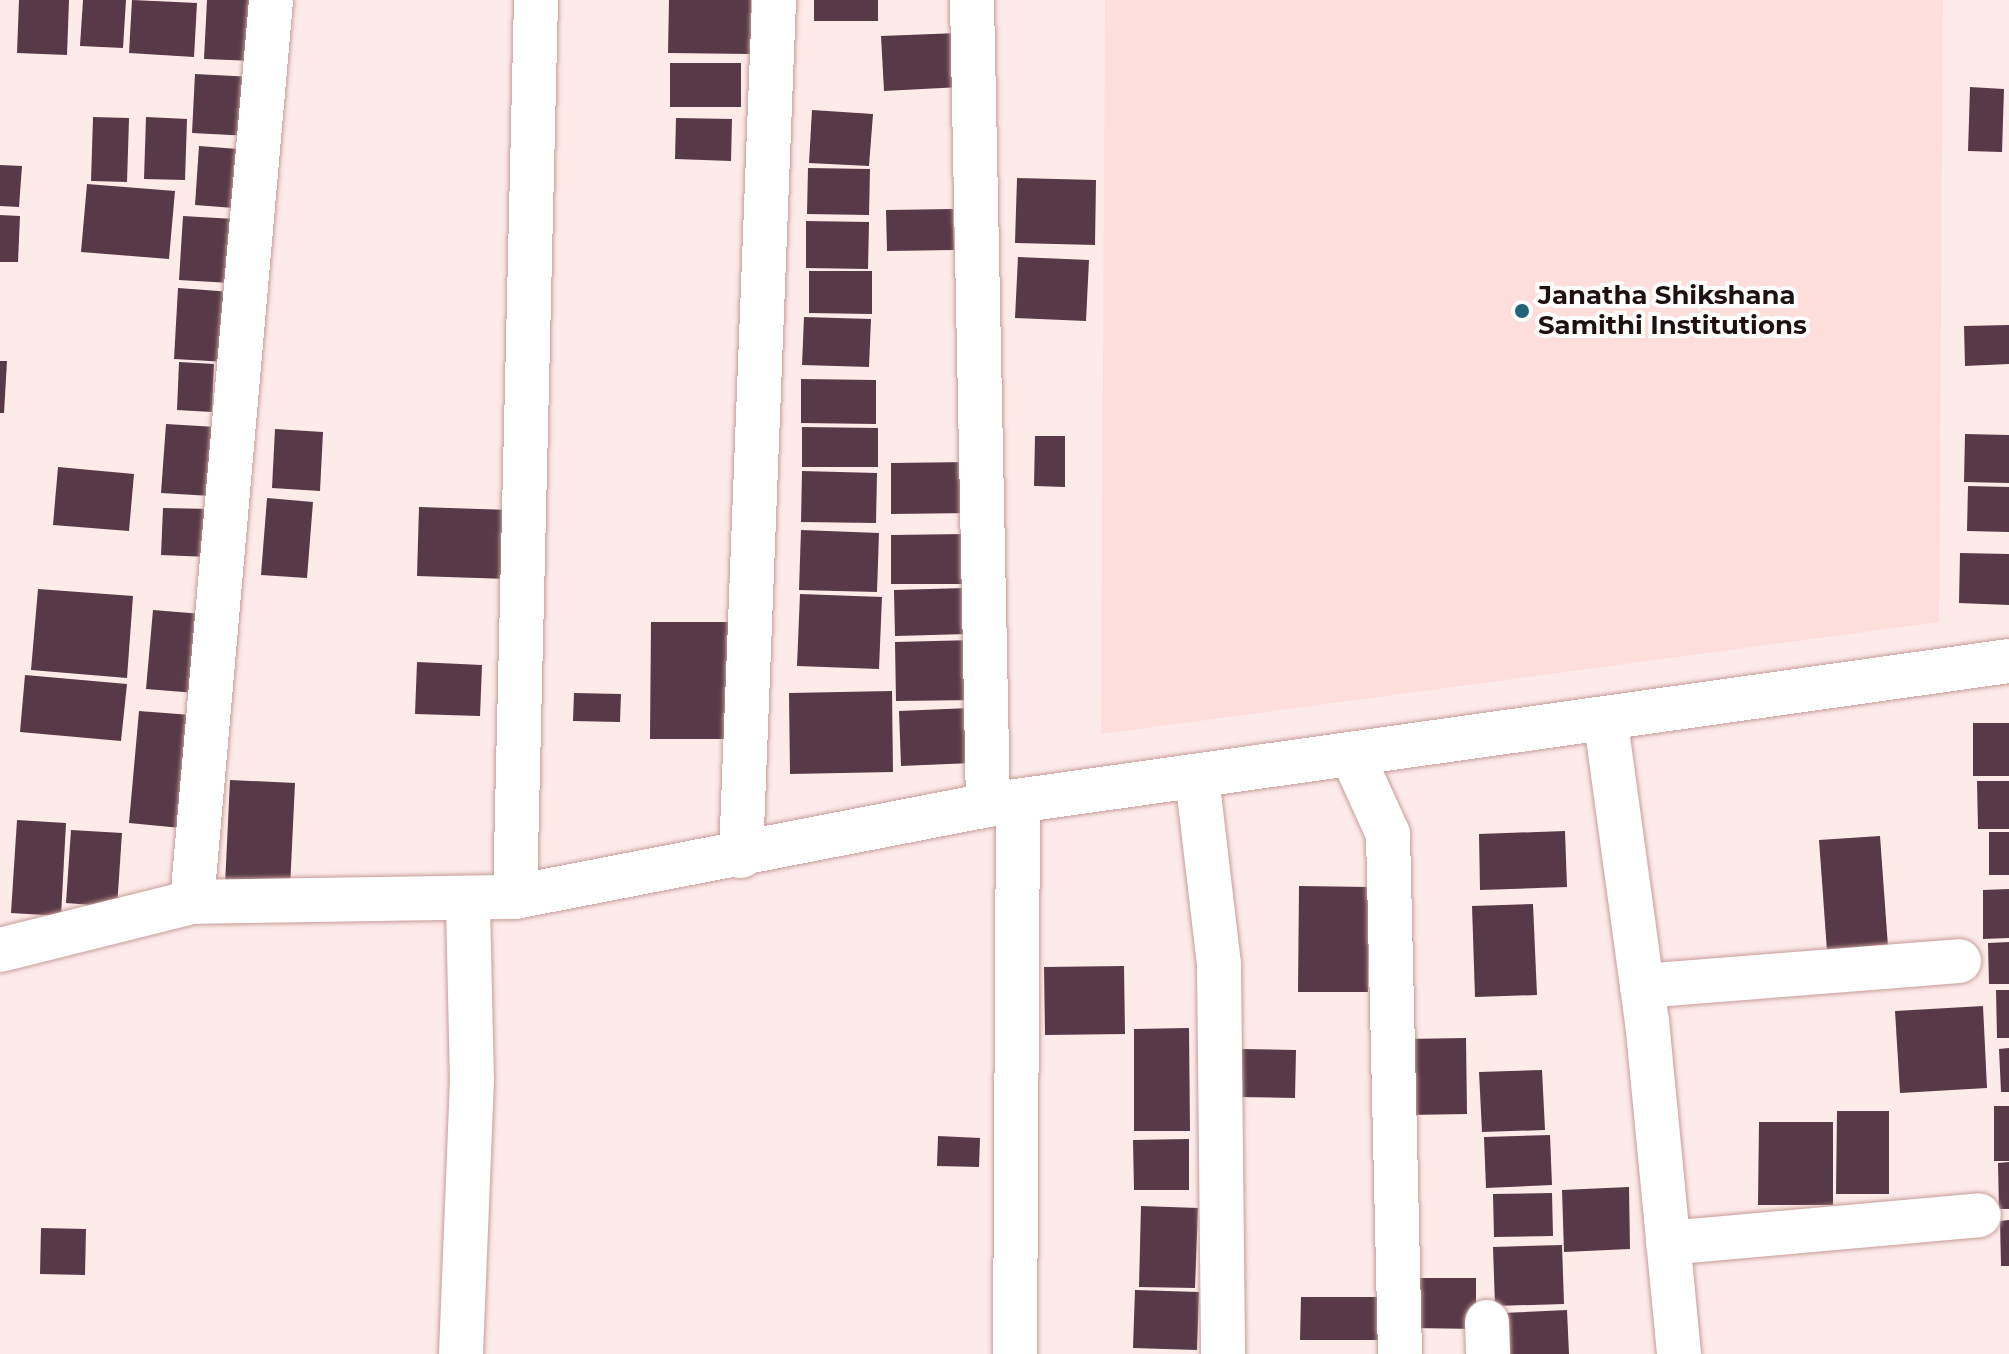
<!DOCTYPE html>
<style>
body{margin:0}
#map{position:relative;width:2009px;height:1354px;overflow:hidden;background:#fdebe9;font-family:Montserrat,sans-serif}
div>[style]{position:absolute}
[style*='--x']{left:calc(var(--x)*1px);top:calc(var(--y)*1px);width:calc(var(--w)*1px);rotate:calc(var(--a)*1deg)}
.built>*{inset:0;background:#fededb}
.building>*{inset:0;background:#583947}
.roads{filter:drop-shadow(0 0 2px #c59c99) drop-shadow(0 0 2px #c59c99)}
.street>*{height:44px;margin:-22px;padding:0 22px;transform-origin:22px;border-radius:22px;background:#fff}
.secondary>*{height:44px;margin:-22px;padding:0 22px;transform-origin:22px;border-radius:22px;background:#fff}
.dots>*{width:22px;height:22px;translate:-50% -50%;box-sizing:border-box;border:4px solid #fdfdfd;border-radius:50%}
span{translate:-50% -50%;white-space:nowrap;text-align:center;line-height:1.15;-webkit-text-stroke:8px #fdfdfd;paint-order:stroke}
.poi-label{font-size:26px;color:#1f1110;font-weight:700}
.left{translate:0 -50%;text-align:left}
</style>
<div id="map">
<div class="built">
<div style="clip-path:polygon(1105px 0,1943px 0,1939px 622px,1101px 734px)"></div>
</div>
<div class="building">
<div style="clip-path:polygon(19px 0,69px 0,67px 55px,17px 53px)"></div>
<div style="clip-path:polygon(83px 0,126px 0,123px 48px,80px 46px)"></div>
<div style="clip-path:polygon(132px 0,197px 3px,194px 57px,129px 53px)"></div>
<div style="clip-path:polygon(207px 0,259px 0,255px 61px,204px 59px)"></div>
<div style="clip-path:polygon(669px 0,751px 0,751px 54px,668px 53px)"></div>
<div style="clip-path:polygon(814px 0,878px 0,878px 21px,814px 21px)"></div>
<div style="clip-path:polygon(959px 33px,961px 87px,884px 91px,881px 36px)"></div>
<div style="clip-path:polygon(670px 63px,741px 63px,741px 107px,670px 107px)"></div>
<div style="clip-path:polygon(195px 74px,253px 77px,250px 136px,192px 133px)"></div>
<div style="clip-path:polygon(1970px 87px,2004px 89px,2002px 152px,1968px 151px)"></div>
<div style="clip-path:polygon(812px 110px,873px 114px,869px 166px,809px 163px)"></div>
<div style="clip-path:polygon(93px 117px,129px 118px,127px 182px,91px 181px)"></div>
<div style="clip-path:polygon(146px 117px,187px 119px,185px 180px,144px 179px)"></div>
<div style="clip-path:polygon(676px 118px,732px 119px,731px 161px,675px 159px)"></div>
<div style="clip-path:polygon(199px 146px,251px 150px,247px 209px,195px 205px)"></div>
<div style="clip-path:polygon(0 165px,22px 166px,19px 207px,0 206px)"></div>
<div style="clip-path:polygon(808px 168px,870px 169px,869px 215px,807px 214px)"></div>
<div style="clip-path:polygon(1017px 178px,1096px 180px,1095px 245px,1015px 243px)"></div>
<div style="clip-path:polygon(87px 184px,175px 191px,169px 259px,81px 252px)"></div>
<div style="clip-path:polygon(953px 209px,954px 250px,887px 251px,886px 210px)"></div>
<div style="clip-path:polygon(0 215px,20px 216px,18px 262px,0 262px)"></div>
<div style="clip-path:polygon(183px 216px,235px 219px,230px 283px,179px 280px)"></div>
<div style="clip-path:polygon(806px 221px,869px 222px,868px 269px,806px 268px)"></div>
<div style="clip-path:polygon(1018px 257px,1089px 260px,1086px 321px,1015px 318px)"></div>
<div style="clip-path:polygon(809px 271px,872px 271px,872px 314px,809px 313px)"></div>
<div style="clip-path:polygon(178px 288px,232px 292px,227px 362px,174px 359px)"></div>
<div style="clip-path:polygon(804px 317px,871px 319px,869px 367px,802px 365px)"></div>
<div style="clip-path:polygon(2009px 325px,2009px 364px,1965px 366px,1964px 326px)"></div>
<div style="clip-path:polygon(0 361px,7px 361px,4px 413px,0 413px)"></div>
<div style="clip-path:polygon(179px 362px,214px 364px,212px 412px,177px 410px)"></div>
<div style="clip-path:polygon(801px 379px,876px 380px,876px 424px,801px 423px)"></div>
<div style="clip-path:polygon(166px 424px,216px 427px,211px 496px,161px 493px)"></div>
<div style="clip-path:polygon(802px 427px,878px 428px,878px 467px,802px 467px)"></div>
<div style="clip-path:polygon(275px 429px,323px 432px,320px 491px,272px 488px)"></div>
<div style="clip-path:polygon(1965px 434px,2009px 435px,2009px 483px,1964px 482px)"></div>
<div style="clip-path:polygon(1035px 436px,1065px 436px,1065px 487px,1034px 486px)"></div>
<div style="clip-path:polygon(971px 462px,972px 513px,891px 514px,891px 463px)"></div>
<div style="clip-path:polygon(58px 467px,134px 474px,129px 531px,53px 525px)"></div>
<div style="clip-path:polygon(802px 471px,877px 473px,876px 523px,801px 522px)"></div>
<div style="clip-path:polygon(1968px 486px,2009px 487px,2009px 532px,1967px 531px)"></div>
<div style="clip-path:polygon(267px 498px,313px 502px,307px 578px,261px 575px)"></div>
<div style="clip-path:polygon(419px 507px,510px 510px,508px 579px,417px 576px)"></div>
<div style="clip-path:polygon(163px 508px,212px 509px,209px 557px,161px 555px)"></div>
<div style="clip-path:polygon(801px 530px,879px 533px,877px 592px,799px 590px)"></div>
<div style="clip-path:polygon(966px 534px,967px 584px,891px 584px,891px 535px)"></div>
<div style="clip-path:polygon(1960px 553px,2009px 554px,2009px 605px,1959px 603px)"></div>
<div style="clip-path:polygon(966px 588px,968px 634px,895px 636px,894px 590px)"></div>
<div style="clip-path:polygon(38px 589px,133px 596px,127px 678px,31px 670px)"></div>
<div style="clip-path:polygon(800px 594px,882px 597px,879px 669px,797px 666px)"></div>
<div style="clip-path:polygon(153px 610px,202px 614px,196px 693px,146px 689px)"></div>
<div style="clip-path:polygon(651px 622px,739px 622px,738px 739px,650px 739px)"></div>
<div style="clip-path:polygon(974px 640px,975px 700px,896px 701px,895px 642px)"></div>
<div style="clip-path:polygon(417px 662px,482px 665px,480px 716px,415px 714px)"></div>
<div style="clip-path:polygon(25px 675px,127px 684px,121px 741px,20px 732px)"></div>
<div style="clip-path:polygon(892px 691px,893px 772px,790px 774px,789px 693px)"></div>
<div style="clip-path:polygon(574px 693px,621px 694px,620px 722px,573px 721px)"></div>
<div style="clip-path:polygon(970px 708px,972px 763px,901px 766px,899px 711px)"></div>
<div style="clip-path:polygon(139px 711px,191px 715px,181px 828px,129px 823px)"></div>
<div style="clip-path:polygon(1973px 723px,2009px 723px,2009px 776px,1973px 776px)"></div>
<div style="clip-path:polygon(230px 780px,295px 783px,290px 888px,225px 885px)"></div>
<div style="clip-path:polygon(1977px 781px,2009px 781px,2009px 829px,1978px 829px)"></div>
<div style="clip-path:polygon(17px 820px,66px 823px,61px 916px,11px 913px)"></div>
<div style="clip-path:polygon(71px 830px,122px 833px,117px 907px,66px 903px)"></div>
<div style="clip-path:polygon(1565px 831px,1567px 887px,1480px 890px,1479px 834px)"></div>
<div style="clip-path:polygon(1989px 832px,2009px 832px,2009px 875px,1989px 875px)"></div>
<div style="clip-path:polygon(1880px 836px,1888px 947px,1827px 951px,1819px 840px)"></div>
<div style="clip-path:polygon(1299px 886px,1369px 887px,1368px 992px,1298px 992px)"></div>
<div style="clip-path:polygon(2009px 889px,2009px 938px,1983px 939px,1983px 890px)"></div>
<div style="clip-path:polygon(1533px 904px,1537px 995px,1475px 997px,1472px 906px)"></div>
<div style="clip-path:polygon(2009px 942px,2009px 984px,1989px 984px,1988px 943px)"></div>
<div style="clip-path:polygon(1124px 966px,1125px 1034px,1045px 1035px,1044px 967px)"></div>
<div style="clip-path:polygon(1996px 990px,2009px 990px,2009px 1038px,1997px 1038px)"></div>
<div style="clip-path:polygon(1983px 1006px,1987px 1088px,1900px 1093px,1895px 1011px)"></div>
<div style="clip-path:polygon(1189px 1028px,1190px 1131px,1134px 1131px,1134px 1029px)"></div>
<div style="clip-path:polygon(1466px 1038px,1467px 1114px,1408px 1115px,1407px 1039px)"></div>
<div style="clip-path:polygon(2009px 1048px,2009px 1092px,2001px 1092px,1999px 1049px)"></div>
<div style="clip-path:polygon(1239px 1049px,1296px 1050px,1295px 1098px,1238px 1097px)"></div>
<div style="clip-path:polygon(1542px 1070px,1545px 1130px,1482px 1132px,1479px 1072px)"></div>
<div style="clip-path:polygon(1994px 1106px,2009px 1106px,2009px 1161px,1994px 1161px)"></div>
<div style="clip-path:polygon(1837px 1111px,1889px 1111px,1889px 1194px,1836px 1194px)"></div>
<div style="clip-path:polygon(1759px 1122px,1833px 1122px,1833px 1205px,1758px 1205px)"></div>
<div style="clip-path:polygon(1550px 1135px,1552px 1185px,1486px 1188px,1484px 1137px)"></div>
<div style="clip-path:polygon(938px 1136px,980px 1138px,979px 1167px,937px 1166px)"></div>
<div style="clip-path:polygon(1189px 1139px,1189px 1190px,1134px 1190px,1133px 1140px)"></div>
<div style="clip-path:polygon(2009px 1162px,2009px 1209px,1999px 1209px,1998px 1163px)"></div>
<div style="clip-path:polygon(1629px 1187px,1630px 1249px,1564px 1252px,1562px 1190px)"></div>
<div style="clip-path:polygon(1552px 1193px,1553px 1236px,1494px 1237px,1493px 1194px)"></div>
<div style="clip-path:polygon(1141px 1206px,1198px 1208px,1195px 1288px,1139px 1287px)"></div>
<div style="clip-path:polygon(2009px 1220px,2009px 1266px,2001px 1266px,2000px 1221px)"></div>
<div style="clip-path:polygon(41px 1228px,86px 1229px,85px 1275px,40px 1274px)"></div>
<div style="clip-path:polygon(1562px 1245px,1564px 1304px,1495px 1306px,1493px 1247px)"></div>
<div style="clip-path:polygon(1414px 1278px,1476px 1278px,1476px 1329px,1414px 1328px)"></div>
<div style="clip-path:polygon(1135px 1290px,1199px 1292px,1197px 1350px,1133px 1348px)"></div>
<div style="clip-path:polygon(1301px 1297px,1378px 1297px,1378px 1340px,1300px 1340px)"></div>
<div style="clip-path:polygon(1567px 1310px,1569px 1354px,1503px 1354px,1502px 1313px)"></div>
</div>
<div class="roads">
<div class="street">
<div style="--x:972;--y:0;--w:805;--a:88.86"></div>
<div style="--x:1606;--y:723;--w:301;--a:82.2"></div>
<div style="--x:1647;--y:1021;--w:335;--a:84.5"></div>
<div style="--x:1353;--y:757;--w:85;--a:65.6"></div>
<div style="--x:1388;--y:834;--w:520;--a:88.68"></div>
<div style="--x:1197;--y:777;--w:188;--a:83.3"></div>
<div style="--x:1219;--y:964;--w:390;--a:89.4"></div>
<div style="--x:741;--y:856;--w:857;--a:-87.79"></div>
<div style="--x:515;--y:897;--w:897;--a:-88.66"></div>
<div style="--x:192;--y:902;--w:905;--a:-84.99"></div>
<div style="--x:1642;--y:986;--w:318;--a:-4.5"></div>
<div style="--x:1668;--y:1243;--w:312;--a:-5.1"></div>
<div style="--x:1487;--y:1322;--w:32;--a:88"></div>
<div style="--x:461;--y:1354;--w:272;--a:-87.7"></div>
<div style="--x:472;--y:1082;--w:183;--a:-91.3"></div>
<div style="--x:1015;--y:1354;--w:552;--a:-89.69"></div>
</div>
<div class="secondary">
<div style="--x:0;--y:950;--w:198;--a:-14"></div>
<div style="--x:192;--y:902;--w:323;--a:-0.9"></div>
<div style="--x:515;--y:897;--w:482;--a:-11"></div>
<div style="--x:988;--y:805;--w:1031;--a:-8.03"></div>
</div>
</div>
<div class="dots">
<div style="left:1522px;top:311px;background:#216277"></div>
</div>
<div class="poi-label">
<span class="left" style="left:1538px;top:311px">Janatha Shikshana<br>Samithi Institutions</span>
</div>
</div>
